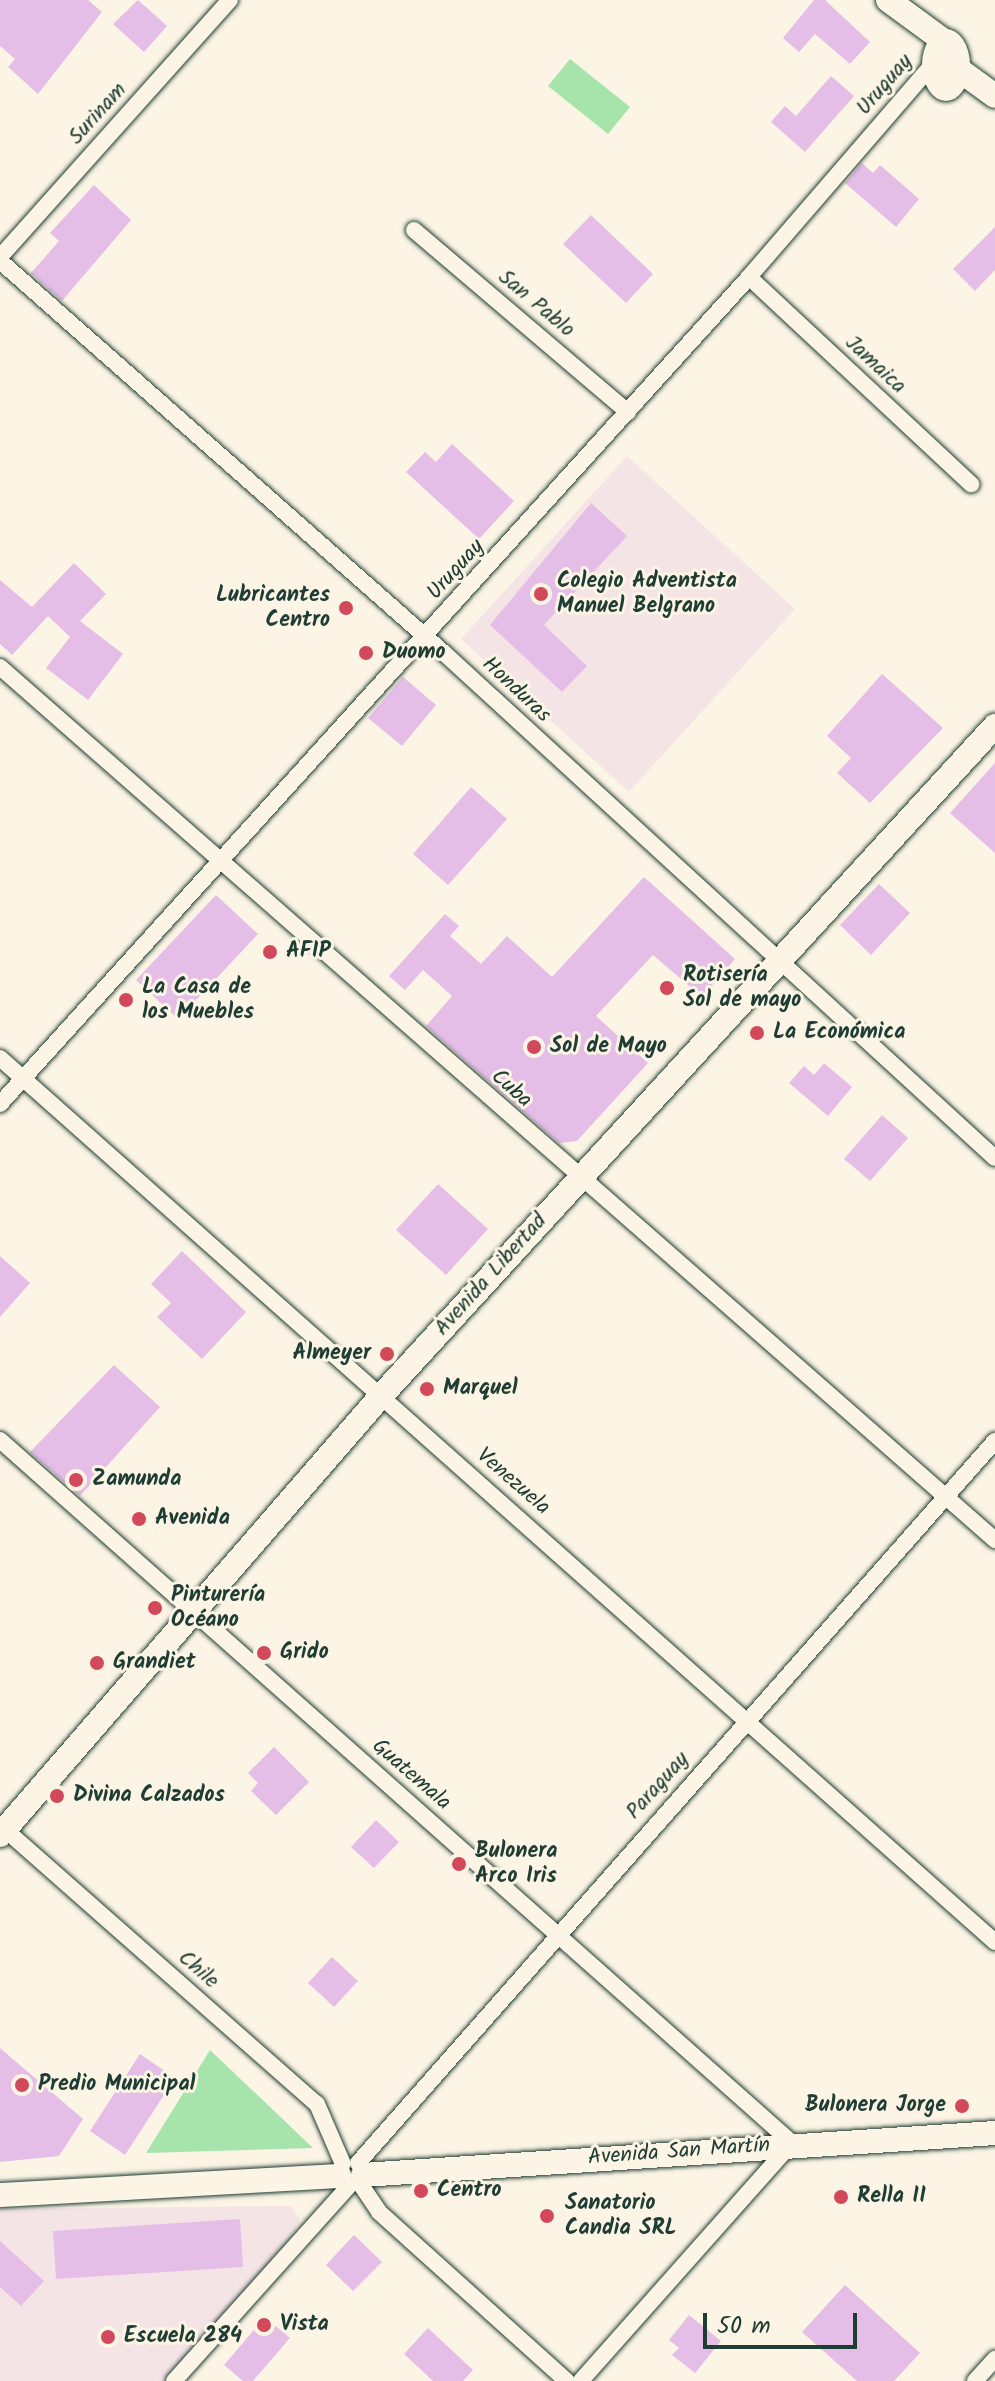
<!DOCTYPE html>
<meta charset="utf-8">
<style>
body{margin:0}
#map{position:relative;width:995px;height:2381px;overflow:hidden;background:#fcf5e5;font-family:Kalam,sans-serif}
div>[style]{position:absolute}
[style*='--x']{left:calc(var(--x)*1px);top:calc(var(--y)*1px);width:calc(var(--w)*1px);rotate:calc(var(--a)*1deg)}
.built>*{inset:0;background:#f5e4e6}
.green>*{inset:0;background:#a6e4ab}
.building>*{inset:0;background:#e5bee8}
.roads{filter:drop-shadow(0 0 2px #1f3d34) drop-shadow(0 0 2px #1f3d34)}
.minor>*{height:16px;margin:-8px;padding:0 8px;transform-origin:8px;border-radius:8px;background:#fcf5e5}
.secondary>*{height:24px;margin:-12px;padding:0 12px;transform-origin:12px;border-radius:12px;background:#fcf5e5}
.secondary>.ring{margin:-12px;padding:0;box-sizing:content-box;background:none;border:24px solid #fcf5e5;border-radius:50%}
.dots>*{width:22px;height:22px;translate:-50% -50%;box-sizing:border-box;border:4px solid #fcf5e5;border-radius:50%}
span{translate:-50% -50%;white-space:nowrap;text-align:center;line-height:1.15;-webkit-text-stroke:6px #fcf5e5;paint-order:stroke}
.street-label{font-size:22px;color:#1f3d34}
.poi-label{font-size:22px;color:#1f3d34;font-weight:700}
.left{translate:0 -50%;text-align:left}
.right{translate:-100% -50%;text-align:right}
.scale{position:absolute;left:703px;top:2313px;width:154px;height:36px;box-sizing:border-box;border:4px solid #1f3d34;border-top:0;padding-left:10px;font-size:24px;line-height:28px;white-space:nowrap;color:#1f3d34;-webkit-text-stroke:6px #fcf5e5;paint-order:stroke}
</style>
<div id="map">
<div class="built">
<div style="clip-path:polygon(627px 456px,795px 609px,629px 792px,461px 639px)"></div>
<div style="clip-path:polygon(291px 2206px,300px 2219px,292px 2236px,169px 2381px,0 2381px,0 2209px)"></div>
</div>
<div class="green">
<div style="clip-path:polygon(570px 59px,630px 107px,608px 134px,548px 86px)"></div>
<div style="clip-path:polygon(210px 2050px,313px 2148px,146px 2153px)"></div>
</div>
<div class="building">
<div style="clip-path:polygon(0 0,88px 0,102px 12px,38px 94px,8px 67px,15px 59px,0 46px)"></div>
<div style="clip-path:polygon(138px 0,167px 26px,144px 52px,113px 24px)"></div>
<div style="clip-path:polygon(814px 0,825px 0,870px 42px,850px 64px,815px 34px,799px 52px,783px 38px)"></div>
<div style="clip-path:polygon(831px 76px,854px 96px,805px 152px,771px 122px,785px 106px,796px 116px)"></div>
<div style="clip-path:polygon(862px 163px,873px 173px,880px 165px,919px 199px,896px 227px,845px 183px)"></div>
<div style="clip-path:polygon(94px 185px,131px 220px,62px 301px,31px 273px,59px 241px,50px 233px)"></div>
<div style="clip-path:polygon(591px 215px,653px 274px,626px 303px,563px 244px)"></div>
<div style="clip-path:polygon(995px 227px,995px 270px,975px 291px,953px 269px)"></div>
<div style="clip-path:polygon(452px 444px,514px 501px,479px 539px,406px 472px,425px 452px,436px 462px)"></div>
<div style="clip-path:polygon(591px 503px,627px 536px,544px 625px,587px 666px,562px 692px,490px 625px)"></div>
<div style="clip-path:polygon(74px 563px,106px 594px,80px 621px,123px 654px,88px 700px,46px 668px,70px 637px,48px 616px,12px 655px,0 644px,0 580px,32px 607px)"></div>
<div style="clip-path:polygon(882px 674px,943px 728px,870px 803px,837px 773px,851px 758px,827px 736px)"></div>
<div style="clip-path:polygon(403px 677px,436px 705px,402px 746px,368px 718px)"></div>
<div style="clip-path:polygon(995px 763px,995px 853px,950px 813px)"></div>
<div style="clip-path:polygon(471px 787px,507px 819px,448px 885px,413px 854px)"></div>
<div style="clip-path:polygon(644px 877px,735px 959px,702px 997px,653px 955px,596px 1016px,648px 1063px,577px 1141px,559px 1143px,426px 1026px,452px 996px,423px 970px,405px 990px,389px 976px,445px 914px,459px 926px,450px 936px,481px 964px,507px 936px,552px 977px)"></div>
<div style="clip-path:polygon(879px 884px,910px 913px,871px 955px,840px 925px)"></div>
<div style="clip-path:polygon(216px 895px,258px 934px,178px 1019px,136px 980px)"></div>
<div style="clip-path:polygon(824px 1063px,852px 1087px,828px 1116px,789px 1083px,804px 1066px,814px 1075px)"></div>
<div style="clip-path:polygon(882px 1115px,908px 1138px,870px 1181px,844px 1159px)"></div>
<div style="clip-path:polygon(438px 1184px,488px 1229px,446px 1275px,396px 1230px)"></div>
<div style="clip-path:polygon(182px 1251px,246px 1312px,202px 1359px,157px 1317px,171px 1303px,151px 1284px)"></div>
<div style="clip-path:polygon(0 1256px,30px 1283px,0 1317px)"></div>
<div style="clip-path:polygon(114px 1365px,160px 1407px,80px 1496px,30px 1452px)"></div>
<div style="clip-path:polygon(274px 1747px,309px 1782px,276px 1815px,251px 1791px,258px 1783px,248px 1773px)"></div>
<div style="clip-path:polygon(376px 1820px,399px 1842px,374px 1868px,351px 1847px)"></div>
<div style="clip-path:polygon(332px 1957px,358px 1981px,334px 2007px,308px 1983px)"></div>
<div style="clip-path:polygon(0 2048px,83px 2119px,59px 2156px,0 2162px)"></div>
<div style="clip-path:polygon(140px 2054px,175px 2078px,125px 2155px,90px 2131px)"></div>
<div style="clip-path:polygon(240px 2219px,243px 2267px,56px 2279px,53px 2231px)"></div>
<div style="clip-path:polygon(354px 2235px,382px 2262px,353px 2291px,326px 2265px)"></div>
<div style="clip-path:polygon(0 2241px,44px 2281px,21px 2306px,0 2287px)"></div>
<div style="clip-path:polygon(845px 2285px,920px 2353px,894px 2381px,857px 2381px,802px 2332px)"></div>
<div style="clip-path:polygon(689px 2315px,721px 2341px,695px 2373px,672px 2355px,679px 2348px,669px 2340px)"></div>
<div style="clip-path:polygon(265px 2317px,290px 2338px,253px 2381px,243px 2381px,224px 2365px)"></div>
<div style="clip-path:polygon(428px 2328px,473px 2370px,463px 2381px,433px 2381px,404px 2354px)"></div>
</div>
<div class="roads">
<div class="minor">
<div style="--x:414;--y:230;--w:281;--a:40.4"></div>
<div style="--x:0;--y:257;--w:345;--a:-48.2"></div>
<div style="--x:0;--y:261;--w:592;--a:41.44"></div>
<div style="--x:444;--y:653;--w:747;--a:42.51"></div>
<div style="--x:749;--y:277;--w:304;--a:43"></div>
<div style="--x:0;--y:667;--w:1324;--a:41.26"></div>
<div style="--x:0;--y:1058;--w:1331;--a:41.62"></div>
<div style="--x:0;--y:1104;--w:1116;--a:-47.83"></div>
<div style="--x:749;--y:277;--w:288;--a:-49.2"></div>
<div style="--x:0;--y:1440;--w:1059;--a:41.59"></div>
<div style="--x:792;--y:2143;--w:318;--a:131.6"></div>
<div style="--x:0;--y:1825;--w:422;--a:41.4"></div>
<div style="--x:317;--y:2104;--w:65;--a:66.6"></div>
<div style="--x:358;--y:2163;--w:963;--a:-48.58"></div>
<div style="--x:359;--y:2182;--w:36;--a:56"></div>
<div style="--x:379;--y:2212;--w:253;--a:42"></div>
<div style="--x:174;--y:2381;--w:263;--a:-48.1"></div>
<div style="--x:975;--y:2381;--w:30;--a:-48"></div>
</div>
<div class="secondary">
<div style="--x:888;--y:0;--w:69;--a:36.2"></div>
<div class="ring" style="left:934px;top:41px;width:-4px;height:-4px"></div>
<div style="--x:947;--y:61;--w:59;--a:36.1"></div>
<div style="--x:0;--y:1835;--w:581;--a:-49.05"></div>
<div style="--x:381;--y:1396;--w:909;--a:-47.5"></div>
<div style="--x:363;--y:2175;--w:633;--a:-3.8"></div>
<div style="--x:0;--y:2195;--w:340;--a:-3.2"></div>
</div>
</div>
<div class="dots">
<div style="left:541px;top:594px;background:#d1495b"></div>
<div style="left:346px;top:608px;background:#d1495b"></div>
<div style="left:366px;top:653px;background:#d1495b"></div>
<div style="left:270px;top:952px;background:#d1495b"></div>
<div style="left:667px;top:988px;background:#d1495b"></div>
<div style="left:126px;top:1000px;background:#d1495b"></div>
<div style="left:757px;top:1033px;background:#d1495b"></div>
<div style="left:534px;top:1047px;background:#d1495b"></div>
<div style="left:387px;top:1354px;background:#d1495b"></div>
<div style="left:427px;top:1389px;background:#d1495b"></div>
<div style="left:76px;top:1480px;background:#d1495b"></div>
<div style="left:139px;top:1519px;background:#d1495b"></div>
<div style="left:155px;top:1608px;background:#d1495b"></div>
<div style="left:264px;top:1653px;background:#d1495b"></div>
<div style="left:97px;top:1663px;background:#d1495b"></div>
<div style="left:57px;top:1796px;background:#d1495b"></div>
<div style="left:459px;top:1864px;background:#d1495b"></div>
<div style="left:22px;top:2085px;background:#d1495b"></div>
<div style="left:962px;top:2106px;background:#d1495b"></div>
<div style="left:421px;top:2191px;background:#d1495b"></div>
<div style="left:841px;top:2197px;background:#d1495b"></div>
<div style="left:547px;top:2216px;background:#d1495b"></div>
<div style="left:264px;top:2325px;background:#d1495b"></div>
<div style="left:108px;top:2337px;background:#d1495b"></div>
</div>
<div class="street-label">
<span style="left:885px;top:85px;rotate:-49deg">Uruguay</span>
<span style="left:98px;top:114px;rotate:-48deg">Surinam</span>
<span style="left:536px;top:304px;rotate:40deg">San Pablo</span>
<span style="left:875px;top:365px;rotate:43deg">Jamaica</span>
<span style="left:456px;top:570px;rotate:-48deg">Uruguay</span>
<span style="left:516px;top:690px;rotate:43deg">Honduras</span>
<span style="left:511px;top:1089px;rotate:41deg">Cuba</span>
<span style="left:491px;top:1275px;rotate:-48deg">Avenida Libertad</span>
<span style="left:513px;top:1482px;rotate:41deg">Venezuela</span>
<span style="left:411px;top:1775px;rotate:41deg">Guatemala</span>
<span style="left:658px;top:1786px;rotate:-48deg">Paraguay</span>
<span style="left:198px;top:1970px;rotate:41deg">Chile</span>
<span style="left:679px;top:2152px;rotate:-4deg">Avenida San Martín</span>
</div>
<div class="poi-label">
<span class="left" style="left:557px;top:594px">Colegio Adventista<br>Manuel Belgrano</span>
<span class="right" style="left:330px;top:608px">Lubricantes<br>Centro</span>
<span class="left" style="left:382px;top:653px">Duomo</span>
<span class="left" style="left:286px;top:952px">AFIP</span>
<span class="left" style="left:683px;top:988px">Rotisería<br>Sol de mayo</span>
<span class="left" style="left:142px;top:1000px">La Casa de<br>los Muebles</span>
<span class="left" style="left:773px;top:1033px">La Económica</span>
<span class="left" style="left:550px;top:1047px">Sol de Mayo</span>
<span class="right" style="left:371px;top:1354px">Almeyer</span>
<span class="left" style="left:443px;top:1389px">Marquel</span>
<span class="left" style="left:92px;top:1480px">Zamunda</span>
<span class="left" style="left:155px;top:1519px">Avenida</span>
<span class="left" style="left:171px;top:1608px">Pinturería<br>Océano</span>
<span class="left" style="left:280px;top:1653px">Grido</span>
<span class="left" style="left:113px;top:1663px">Grandiet</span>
<span class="left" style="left:73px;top:1796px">Divina Calzados</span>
<span class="left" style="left:475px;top:1864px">Bulonera<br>Arco Iris</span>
<span class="left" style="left:38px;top:2085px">Predio Municipal</span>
<span class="right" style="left:946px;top:2106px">Bulonera Jorge</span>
<span class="left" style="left:437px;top:2191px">Centro</span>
<span class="left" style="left:857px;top:2197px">Rella II</span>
<span class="left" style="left:565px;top:2216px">Sanatorio<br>Candia SRL</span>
<span class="left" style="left:280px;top:2325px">Vista</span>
<span class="left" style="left:124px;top:2337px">Escuela 284</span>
</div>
<div class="scale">50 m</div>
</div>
